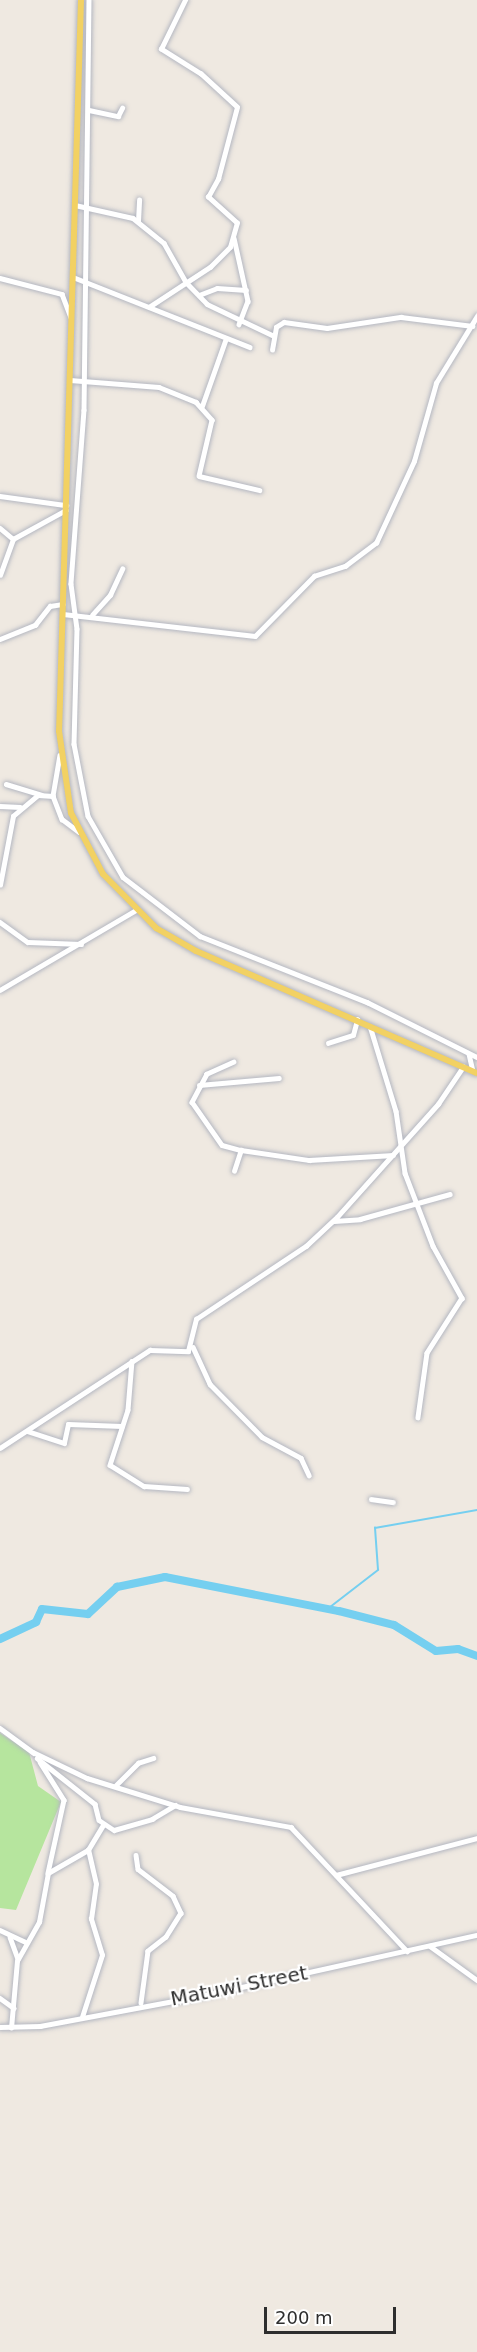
<!DOCTYPE html>
<style>
body{margin:0}
#map{position:relative;width:477px;height:2352px;overflow:hidden;background:#efe9e1;font-family:"DejaVu Sans",sans-serif}
div>[style]{position:absolute}
[style*='--x']{left:calc(var(--x)*1px);top:calc(var(--y)*1px);width:calc(var(--w)*1px);rotate:calc(var(--a)*1deg)}
.green>*{inset:0;background:#b6e59e}
.stream>*{height:1.5px;margin:-0.75px;padding:0 0.75px;transform-origin:0.75px;border-radius:0.75px;background:#75cff0}
.river>*{height:8px;margin:-4px;padding:0 4px;transform-origin:4px;border-radius:4px;background:#75cff0}
.roads{filter:drop-shadow(0 0 2px #b4b7c1) drop-shadow(0 0 2px #b4b7c1)}
.minor>*{height:4.5px;margin:-2.25px;padding:0 2.25px;transform-origin:2.25px;border-radius:2.25px;background:#fff}
.major>*{height:6px;margin:-3px;padding:0 3px;transform-origin:3px;border-radius:3px;background:#f2d163}
span{translate:-50% -50%;white-space:nowrap;text-align:center;line-height:1.15;-webkit-text-stroke:4.5px #fff;paint-order:stroke}
.street-label{font-size:20px;color:#2e2e2e}
.scale{position:absolute;left:264px;top:2307px;width:132px;height:27px;box-sizing:border-box;border:3px solid #2e2e2e;border-top:0;padding-left:8px;font-size:18px;line-height:21px;white-space:nowrap;color:#2e2e2e;-webkit-text-stroke:4px #fff;paint-order:stroke}
</style>
<div id="map">
<div class="green">
<div style="clip-path:polygon(0 1733px,29px 1752px,38px 1786px,61px 1802px,16px 1910px,0 1908px)"></div>
</div>
<div class="stream">
<div style="--x:325;--y:1611;--w:67;--a:-37.7"></div>
<div style="--x:378;--y:1570;--w:42;--a:-94.1"></div>
<div style="--x:375;--y:1528;--w:104;--a:-10"></div>
</div>
<div class="river">
<div style="--x:0;--y:1639;--w:40;--a:-25"></div>
<div style="--x:36;--y:1622;--w:14;--a:-65"></div>
<div style="--x:42;--y:1609;--w:46;--a:6.2"></div>
<div style="--x:88;--y:1614;--w:40;--a:-43"></div>
<div style="--x:117;--y:1587;--w:49;--a:-11.8"></div>
<div style="--x:165;--y:1577;--w:177;--a:11.1"></div>
<div style="--x:339;--y:1611;--w:57;--a:14.3"></div>
<div style="--x:394;--y:1625;--w:49;--a:31.8"></div>
<div style="--x:436;--y:1651;--w:22;--a:-5"></div>
<div style="--x:458;--y:1649;--w:20;--a:20"></div>
</div>
<div class="roads">
<div class="minor">
<div style="--x:89;--y:0;--w:410;--a:90.7"></div>
<div style="--x:84;--y:410;--w:174;--a:94.3"></div>
<div style="--x:71;--y:584;--w:45;--a:82.4"></div>
<div style="--x:77;--y:629;--w:115;--a:91.5"></div>
<div style="--x:74;--y:744;--w:73;--a:79"></div>
<div style="--x:88;--y:816;--w:70;--a:60.2"></div>
<div style="--x:123;--y:877;--w:97;--a:37.5"></div>
<div style="--x:200;--y:936;--w:180;--a:21.6"></div>
<div style="--x:367;--y:1002;--w:123;--a:26.6"></div>
<div style="--x:89;--y:110;--w:30;--a:12"></div>
<div style="--x:118;--y:116;--w:9;--a:-63"></div>
<div style="--x:75;--y:205;--w:59;--a:12.6"></div>
<div style="--x:133;--y:218;--w:40;--a:39"></div>
<div style="--x:164;--y:243;--w:45;--a:60.6"></div>
<div style="--x:186;--y:282;--w:30;--a:46"></div>
<div style="--x:207;--y:304;--w:74;--a:25.5"></div>
<div style="--x:138;--y:221;--w:21;--a:-87"></div>
<div style="--x:234;--y:238;--w:65;--a:77.5"></div>
<div style="--x:248;--y:301;--w:25;--a:111"></div>
<div style="--x:73;--y:277;--w:190;--a:21.6"></div>
<div style="--x:0;--y:278;--w:64;--a:14.5"></div>
<div style="--x:62;--y:294;--w:26;--a:69"></div>
<div style="--x:199;--y:295;--w:19;--a:-21"></div>
<div style="--x:217;--y:288;--w:29;--a:4"></div>
<div style="--x:149;--y:307;--w:73;--a:-33.3"></div>
<div style="--x:210;--y:267;--w:28;--a:-45"></div>
<div style="--x:230;--y:247;--w:25;--a:-74"></div>
<div style="--x:237;--y:223;--w:39;--a:-138"></div>
<div style="--x:208;--y:197;--w:21;--a:-61"></div>
<div style="--x:218;--y:179;--w:74;--a:-75.2"></div>
<div style="--x:237;--y:107;--w:49;--a:-137.5"></div>
<div style="--x:201;--y:74;--w:47;--a:-148"></div>
<div style="--x:161;--y:49;--w:55;--a:-63.9"></div>
<div style="--x:272;--y:350;--w:23;--a:-80"></div>
<div style="--x:276;--y:327;--w:9;--a:-32"></div>
<div style="--x:284;--y:322;--w:43;--a:7.9"></div>
<div style="--x:327;--y:328;--w:75;--a:-8.5"></div>
<div style="--x:401;--y:317;--w:72;--a:7.2"></div>
<div style="--x:70;--y:380;--w:89;--a:4.5"></div>
<div style="--x:159;--y:387;--w:40;--a:22"></div>
<div style="--x:196;--y:402;--w:24;--a:48"></div>
<div style="--x:212;--y:420;--w:57;--a:103.1"></div>
<div style="--x:199;--y:476;--w:62;--a:13.1"></div>
<div style="--x:202;--y:406;--w:69;--a:-70.5"></div>
<div style="--x:0;--y:496;--w:67;--a:7.8"></div>
<div style="--x:0;--y:528;--w:17;--a:40"></div>
<div style="--x:0;--y:575;--w:38;--a:-70"></div>
<div style="--x:13;--y:539;--w:60;--a:-28.7"></div>
<div style="--x:63;--y:614;--w:193;--a:6.5"></div>
<div style="--x:255;--y:636;--w:84;--a:-45.5"></div>
<div style="--x:314;--y:576;--w:33;--a:-18"></div>
<div style="--x:345;--y:566;--w:39;--a:-37"></div>
<div style="--x:376;--y:543;--w:90;--a:-65.1"></div>
<div style="--x:414;--y:461;--w:81;--a:-74.2"></div>
<div style="--x:436;--y:383;--w:79;--a:-58.5"></div>
<div style="--x:92;--y:615;--w:27;--a:-48"></div>
<div style="--x:110;--y:595;--w:29;--a:-65"></div>
<div style="--x:0;--y:639;--w:38;--a:-22"></div>
<div style="--x:35;--y:625;--w:24;--a:-52"></div>
<div style="--x:50;--y:606;--w:13;--a:-9"></div>
<div style="--x:60;--y:755;--w:42;--a:99.7"></div>
<div style="--x:53;--y:796;--w:25;--a:69"></div>
<div style="--x:62;--y:819;--w:21;--a:37"></div>
<div style="--x:6;--y:784;--w:37;--a:17"></div>
<div style="--x:0;--y:806;--w:20;--a:3"></div>
<div style="--x:0;--y:885;--w:70;--a:-79.3"></div>
<div style="--x:13;--y:816;--w:33;--a:-40"></div>
<div style="--x:38;--y:795;--w:15;--a:4"></div>
<div style="--x:0;--y:922;--w:34;--a:36"></div>
<div style="--x:28;--y:942;--w:53;--a:2.2"></div>
<div style="--x:0;--y:990;--w:156;--a:-30.5"></div>
<div style="--x:370;--y:1026;--w:89;--a:73"></div>
<div style="--x:396;--y:1111;--w:63;--a:81.7"></div>
<div style="--x:405;--y:1173;--w:78;--a:69"></div>
<div style="--x:433;--y:1246;--w:60;--a:60.9"></div>
<div style="--x:462;--y:1298;--w:65;--a:122.5"></div>
<div style="--x:427;--y:1353;--w:65;--a:98"></div>
<div style="--x:328;--y:1043;--w:26;--a:-18"></div>
<div style="--x:353;--y:1035;--w:16;--a:-75"></div>
<div style="--x:469;--y:1054;--w:17;--a:77"></div>
<div style="--x:234;--y:1062;--w:30;--a:156"></div>
<div style="--x:207;--y:1074;--w:32;--a:118"></div>
<div style="--x:192;--y:1102;--w:52;--a:55.1"></div>
<div style="--x:222;--y:1145;--w:20;--a:15"></div>
<div style="--x:199;--y:1085;--w:80;--a:-5"></div>
<div style="--x:234;--y:1171;--w:22;--a:-72"></div>
<div style="--x:241;--y:1150;--w:69;--a:8.4"></div>
<div style="--x:309;--y:1160;--w:84;--a:-3.4"></div>
<div style="--x:334;--y:1221;--w:26;--a:-4"></div>
<div style="--x:360;--y:1219;--w:93;--a:-15.5"></div>
<div style="--x:193;--y:1347;--w:41;--a:65.3"></div>
<div style="--x:210;--y:1384;--w:74;--a:45.5"></div>
<div style="--x:262;--y:1437;--w:44;--a:28.3"></div>
<div style="--x:301;--y:1458;--w:19;--a:65"></div>
<div style="--x:132;--y:1361;--w:49;--a:94.7"></div>
<div style="--x:128;--y:1410;--w:58;--a:108.1"></div>
<div style="--x:110;--y:1465;--w:40;--a:32"></div>
<div style="--x:144;--y:1486;--w:43;--a:4"></div>
<div style="--x:27;--y:1431;--w:39;--a:18"></div>
<div style="--x:64;--y:1443;--w:19;--a:-78"></div>
<div style="--x:68;--y:1424;--w:54;--a:2.1"></div>
<div style="--x:0;--y:1448;--w:179;--a:-33.2"></div>
<div style="--x:150;--y:1350;--w:38;--a:2"></div>
<div style="--x:188;--y:1351;--w:33;--a:-76"></div>
<div style="--x:196;--y:1319;--w:132;--a:-33.6"></div>
<div style="--x:306;--y:1246;--w:42;--a:-43.1"></div>
<div style="--x:337;--y:1217;--w:152;--a:-48.2"></div>
<div style="--x:438;--y:1104;--w:45;--a:-56"></div>
<div style="--x:371;--y:1499;--w:22;--a:8"></div>
<div style="--x:0;--y:1728;--w:42;--a:36.3"></div>
<div style="--x:33;--y:1752;--w:60;--a:25.7"></div>
<div style="--x:87;--y:1778;--w:97;--a:17.3"></div>
<div style="--x:180;--y:1807;--w:113;--a:10.2"></div>
<div style="--x:291;--y:1827;--w:170;--a:46.9"></div>
<div style="--x:37;--y:1758;--w:74;--a:38.4"></div>
<div style="--x:95;--y:1804;--w:16;--a:76"></div>
<div style="--x:99;--y:1820;--w:18;--a:34"></div>
<div style="--x:114;--y:1830;--w:40;--a:-16"></div>
<div style="--x:152;--y:1819;--w:27;--a:-31"></div>
<div style="--x:40;--y:1762;--w:45;--a:57.7"></div>
<div style="--x:64;--y:1800;--w:75;--a:102.4"></div>
<div style="--x:116;--y:1785;--w:31;--a:-45"></div>
<div style="--x:138;--y:1763;--w:16;--a:-18"></div>
<div style="--x:136;--y:1855;--w:14;--a:82"></div>
<div style="--x:138;--y:1869;--w:44;--a:37.6"></div>
<div style="--x:173;--y:1896;--w:19;--a:65"></div>
<div style="--x:181;--y:1913;--w:28;--a:122"></div>
<div style="--x:166;--y:1937;--w:23;--a:142"></div>
<div style="--x:148;--y:1951;--w:52;--a:97.7"></div>
<div style="--x:336;--y:1875;--w:146;--a:-14.7"></div>
<div style="--x:0;--y:1930;--w:29;--a:25"></div>
<div style="--x:10;--y:1937;--w:23;--a:70"></div>
<div style="--x:430;--y:1946;--w:58;--a:35.9"></div>
<div style="--x:0;--y:1998;--w:17;--a:36"></div>
<div style="--x:82;--y:2017;--w:65;--a:-72.1"></div>
<div style="--x:102;--y:1955;--w:38;--a:-107"></div>
<div style="--x:91;--y:1919;--w:35;--a:-82"></div>
<div style="--x:96;--y:1884;--w:35;--a:-103"></div>
<div style="--x:0;--y:2027;--w:40;--a:-1.4"></div>
<div style="--x:40;--y:2026;--w:164;--a:-10.6"></div>
<div style="--x:201;--y:1996;--w:283;--a:-12.5"></div>
<div style="--x:11;--y:2028;--w:67;--a:-84.9"></div>
<div style="--x:17;--y:1961;--w:45;--a:-60.6"></div>
<div style="--x:39;--y:1922;--w:50;--a:-79.6"></div>
<div style="--x:48;--y:1873;--w:46;--a:-29.9"></div>
<div style="--x:88;--y:1850;--w:29;--a:-59"></div>
</div>
<div class="major">
<div style="--x:81;--y:0;--w:731;--a:91.72"></div>
<div style="--x:59;--y:731;--w:83;--a:81.7"></div>
<div style="--x:71;--y:813;--w:69;--a:62.3"></div>
<div style="--x:103;--y:874;--w:76;--a:45.5"></div>
<div style="--x:156;--y:928;--w:46;--a:29.9"></div>
<div style="--x:196;--y:951;--w:306;--a:23.5"></div>
</div>
</div>
<div class="street-label">
<span style="left:239px;top:1986px;rotate:-11deg">Matuwi Street</span>
</div>
<div class="scale">200 m</div>
</div>
